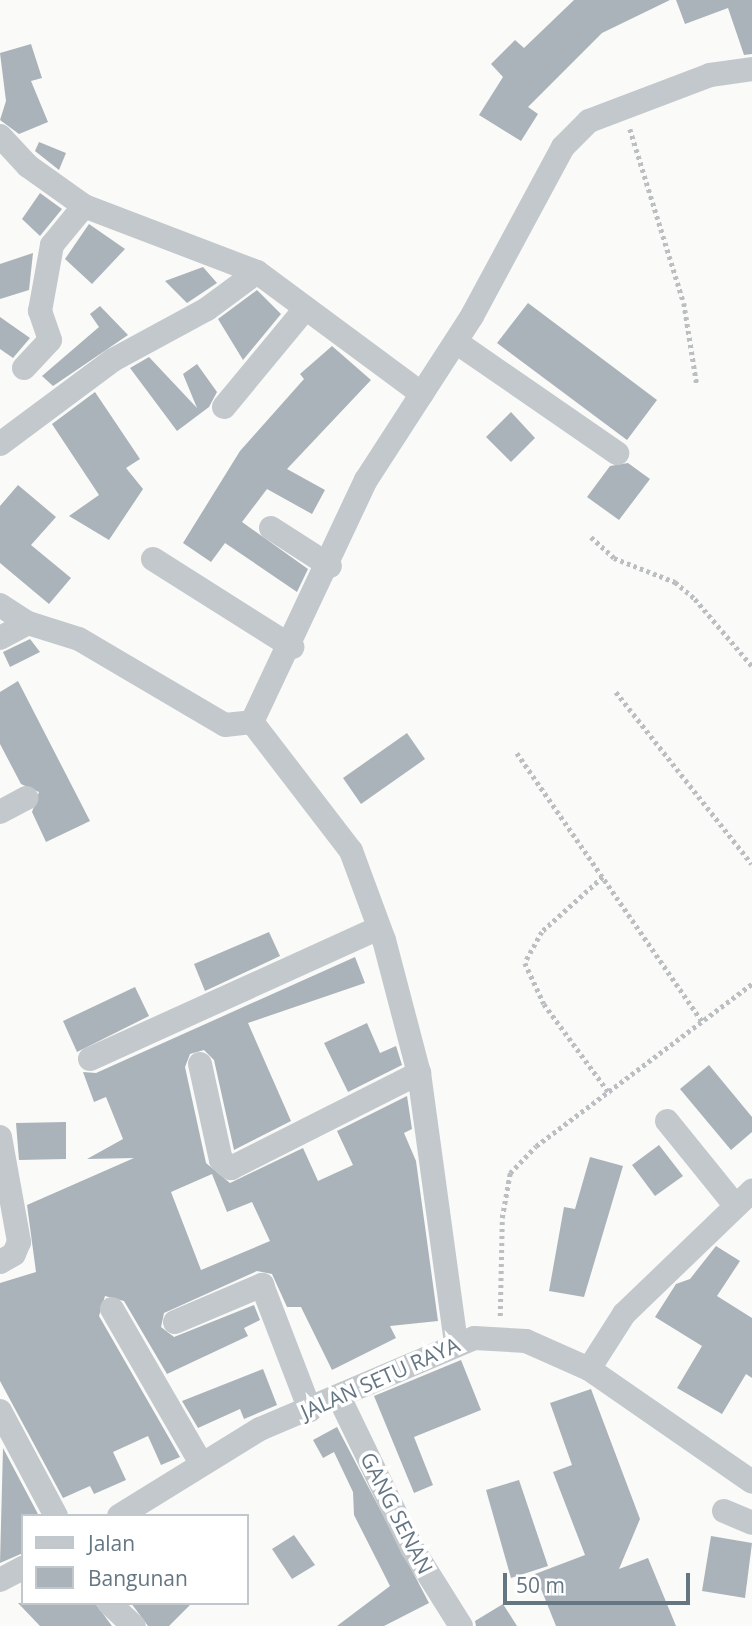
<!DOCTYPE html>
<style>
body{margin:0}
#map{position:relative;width:752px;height:1626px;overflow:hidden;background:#fafaf8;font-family:"Open Sans",sans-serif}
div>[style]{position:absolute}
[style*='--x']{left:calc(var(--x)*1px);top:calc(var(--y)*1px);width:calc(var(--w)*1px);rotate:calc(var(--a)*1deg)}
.building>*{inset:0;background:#aab3b9}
.path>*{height:4.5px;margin-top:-2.25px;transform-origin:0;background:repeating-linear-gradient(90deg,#bbbfc2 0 3.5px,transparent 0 7px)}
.minor>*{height:24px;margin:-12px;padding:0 12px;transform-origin:12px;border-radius:12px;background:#c3c8cc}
span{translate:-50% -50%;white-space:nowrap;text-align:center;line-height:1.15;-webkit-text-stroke:7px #fff;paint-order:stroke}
.street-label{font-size:21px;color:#657683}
.legend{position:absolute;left:21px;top:1514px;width:228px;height:91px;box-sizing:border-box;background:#fff;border:2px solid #c1c8cd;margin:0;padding:9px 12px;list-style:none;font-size:21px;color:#657683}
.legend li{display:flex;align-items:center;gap:14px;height:35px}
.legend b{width:35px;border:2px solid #c1c8cd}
.scale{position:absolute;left:503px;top:1573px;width:187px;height:32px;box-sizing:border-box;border:4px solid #657683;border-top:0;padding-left:9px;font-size:21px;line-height:24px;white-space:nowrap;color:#657683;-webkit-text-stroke:5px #fff;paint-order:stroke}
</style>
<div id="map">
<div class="building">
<div style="clip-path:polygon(574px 0,670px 0,602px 33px,528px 107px,538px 114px,521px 141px,479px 115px,503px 77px,491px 64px,515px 40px,524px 48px)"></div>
<div style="clip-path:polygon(676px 0,752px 0,752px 54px,744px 55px,728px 8px,685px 24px)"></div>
<div style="clip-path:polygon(31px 44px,42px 78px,31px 81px,48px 122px,19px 134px,0 120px,6px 101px,0 53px)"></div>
<div style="clip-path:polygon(39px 142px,66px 153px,59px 170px,35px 151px)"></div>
<div style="clip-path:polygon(40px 193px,62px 209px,40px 236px,22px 219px)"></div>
<div style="clip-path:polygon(89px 224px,125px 249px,92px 284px,65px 259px)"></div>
<div style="clip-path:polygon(33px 253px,29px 290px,0 299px,0 264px)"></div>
<div style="clip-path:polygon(203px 267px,217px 283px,187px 303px,165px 281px)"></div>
<div style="clip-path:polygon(257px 290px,281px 314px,243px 360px,218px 319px)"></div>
<div style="clip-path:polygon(528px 303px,657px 400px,627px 440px,497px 343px)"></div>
<div style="clip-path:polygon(100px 306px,128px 335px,53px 386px,42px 376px,99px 327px,90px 314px)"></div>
<div style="clip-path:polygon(0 317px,30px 338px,13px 358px,0 349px)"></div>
<div style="clip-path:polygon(332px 346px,371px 380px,287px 469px,325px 490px,312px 514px,267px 489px,242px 522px,308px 569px,297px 592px,225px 543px,211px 562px,183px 543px,240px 451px,304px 379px,300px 374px)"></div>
<div style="clip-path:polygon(149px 357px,197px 408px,183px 374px,197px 364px,217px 392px,209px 407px,177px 431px,130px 368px)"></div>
<div style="clip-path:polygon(95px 392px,140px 459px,126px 468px,143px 489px,109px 540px,69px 516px,99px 495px,52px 424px)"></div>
<div style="clip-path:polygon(511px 412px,535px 438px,511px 462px,486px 437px)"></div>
<div style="clip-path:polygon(628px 463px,650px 479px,619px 520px,587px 497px,610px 466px)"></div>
<div style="clip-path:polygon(18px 485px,56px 517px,31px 545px,71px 578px,49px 604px,0 563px,0 506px)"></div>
<div style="clip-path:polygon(30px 639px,40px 652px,10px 667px,3px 652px)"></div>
<div style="clip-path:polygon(18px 681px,90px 821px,46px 842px,32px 812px,39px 792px,21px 784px,0 744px,0 692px)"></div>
<div style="clip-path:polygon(407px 733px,425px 759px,361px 804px,343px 778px)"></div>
<div style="clip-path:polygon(269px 932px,280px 956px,205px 991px,194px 964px)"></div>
<div style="clip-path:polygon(evenodd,355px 957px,365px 983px,248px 1023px,291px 1121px,234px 1150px,214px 1060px,204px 1050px,190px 1054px,185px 1067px,206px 1163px,230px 1183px,303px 1148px,318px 1181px,353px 1165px,337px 1131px,407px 1096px,412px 1129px,404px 1133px,416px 1161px,438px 1321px,390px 1326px,396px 1338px,332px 1370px,301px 1307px,287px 1307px,272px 1274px,257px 1271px,164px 1313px,161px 1327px,174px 1337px,254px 1305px,260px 1320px,244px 1328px,248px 1336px,167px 1374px,124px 1301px,105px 1296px,99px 1316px,180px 1457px,161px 1465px,148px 1436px,113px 1452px,126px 1480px,94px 1494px,90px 1486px,63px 1498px,0 1381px,0 1283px,36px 1272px,27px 1205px,134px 1158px,87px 1159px,123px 1139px,106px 1097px,94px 1102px,83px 1072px,96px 1073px,355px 957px,212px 1174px,227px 1212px,252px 1202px,270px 1241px,201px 1270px,171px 1192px,212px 1174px)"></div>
<div style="clip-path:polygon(135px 987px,149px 1016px,77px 1052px,63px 1021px)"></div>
<div style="clip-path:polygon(367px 1023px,380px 1053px,396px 1046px,402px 1065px,348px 1092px,324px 1043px)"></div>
<div style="clip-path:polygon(709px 1065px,752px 1117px,752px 1132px,731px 1150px,680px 1089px)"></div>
<div style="clip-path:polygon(66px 1122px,66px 1159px,19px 1160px,16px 1123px)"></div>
<div style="clip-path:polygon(659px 1145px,683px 1176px,655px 1196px,632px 1165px)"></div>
<div style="clip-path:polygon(590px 1157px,623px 1166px,584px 1297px,549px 1291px,564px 1207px,575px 1209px)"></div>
<div style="clip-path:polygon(716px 1246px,740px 1261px,717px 1296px,752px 1318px,752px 1378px,746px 1374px,722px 1414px,677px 1388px,702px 1346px,655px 1317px,676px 1284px,690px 1279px)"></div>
<div style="clip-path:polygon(461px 1360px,481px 1410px,414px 1437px,433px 1485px,414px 1493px,374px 1396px)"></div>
<div style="clip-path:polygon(263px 1369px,277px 1405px,244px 1419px,240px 1409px,198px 1428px,182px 1401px)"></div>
<div style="clip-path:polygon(591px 1389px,640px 1519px,619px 1569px,648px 1558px,676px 1626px,556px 1626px,535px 1574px,585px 1555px,553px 1472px,572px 1465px,550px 1403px)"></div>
<div style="clip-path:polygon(337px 1427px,429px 1603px,384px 1626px,337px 1626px,390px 1586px,354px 1515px,353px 1492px,334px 1452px,323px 1458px,313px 1440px)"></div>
<div style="clip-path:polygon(3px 1448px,39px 1516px,23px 1516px,23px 1553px,0 1563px)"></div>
<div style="clip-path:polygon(519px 1480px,548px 1566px,511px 1578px,486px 1490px)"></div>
<div style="clip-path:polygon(294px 1535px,315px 1565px,292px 1579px,272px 1549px)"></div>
<div style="clip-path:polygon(711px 1536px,752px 1543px,745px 1598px,702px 1591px)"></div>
<div style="clip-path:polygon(18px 1603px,95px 1603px,112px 1626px,40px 1626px)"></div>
<div style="clip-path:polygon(131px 1603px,192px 1603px,169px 1626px,148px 1626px)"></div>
<div style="clip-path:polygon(503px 1604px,517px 1626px,476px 1626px,475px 1621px)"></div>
</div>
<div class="path">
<div style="--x:630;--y:129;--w:182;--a:72.8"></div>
<div style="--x:684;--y:303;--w:83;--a:81"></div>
<div style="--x:591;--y:537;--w:31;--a:42"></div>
<div style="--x:614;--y:558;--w:66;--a:21.5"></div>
<div style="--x:675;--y:582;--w:26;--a:40"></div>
<div style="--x:695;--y:599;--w:88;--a:49.6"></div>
<div style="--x:616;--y:692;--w:219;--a:51.7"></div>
<div style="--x:517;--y:753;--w:326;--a:55.4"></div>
<div style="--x:603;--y:877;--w:82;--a:138"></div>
<div style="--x:542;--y:932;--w:35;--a:119"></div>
<div style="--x:525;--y:963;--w:45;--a:65.1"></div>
<div style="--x:544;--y:1004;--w:112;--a:53.7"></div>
<div style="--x:500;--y:1316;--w:98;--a:-88.8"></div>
<div style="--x:502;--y:1218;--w:46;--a:-79.9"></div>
<div style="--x:510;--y:1173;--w:37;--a:-46"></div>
<div style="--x:536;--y:1146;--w:270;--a:-36.9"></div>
</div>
<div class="minor">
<div style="--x:0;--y:136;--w:41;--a:47"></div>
<div style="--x:28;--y:166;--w:69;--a:35.5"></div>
<div style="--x:84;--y:206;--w:185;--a:20.9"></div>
<div style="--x:257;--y:272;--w:205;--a:36.5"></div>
<div style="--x:456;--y:342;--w:196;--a:34.6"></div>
<div style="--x:24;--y:368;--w:38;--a:-47"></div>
<div style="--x:50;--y:340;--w:31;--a:-109"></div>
<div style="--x:40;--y:311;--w:67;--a:-79.7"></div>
<div style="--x:52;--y:245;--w:50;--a:-50.6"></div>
<div style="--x:224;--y:407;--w:127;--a:-50.4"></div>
<div style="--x:0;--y:444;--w:141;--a:-36.6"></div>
<div style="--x:113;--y:360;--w:107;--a:-28.5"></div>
<div style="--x:207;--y:309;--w:62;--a:-36.5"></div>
<div style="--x:271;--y:528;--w:70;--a:32.8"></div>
<div style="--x:153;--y:559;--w:165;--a:32.3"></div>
<div style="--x:0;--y:605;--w:33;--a:33"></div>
<div style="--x:28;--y:623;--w:53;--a:17.4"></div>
<div style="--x:79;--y:639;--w:169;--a:30.5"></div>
<div style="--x:225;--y:725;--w:27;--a:-6"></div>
<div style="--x:0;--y:638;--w:32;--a:-28"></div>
<div style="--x:252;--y:722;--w:268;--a:-64.8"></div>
<div style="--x:366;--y:480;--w:195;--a:-57.1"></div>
<div style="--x:472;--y:316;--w:192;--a:-61.7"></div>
<div style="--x:563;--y:147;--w:37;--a:-45"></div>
<div style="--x:589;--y:121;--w:129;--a:-20.8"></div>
<div style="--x:710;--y:75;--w:42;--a:-8.1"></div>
<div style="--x:252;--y:722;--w:163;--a:52.5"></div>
<div style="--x:351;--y:851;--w:95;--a:69.7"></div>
<div style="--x:384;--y:940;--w:138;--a:75.3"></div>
<div style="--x:419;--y:1073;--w:272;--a:82.2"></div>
<div style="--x:0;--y:812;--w:30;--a:-28"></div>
<div style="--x:90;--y:1059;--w:317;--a:-24.4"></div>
<div style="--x:200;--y:1064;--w:98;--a:77.7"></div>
<div style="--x:221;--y:1160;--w:13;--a:39"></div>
<div style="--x:231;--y:1168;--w:211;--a:-26.8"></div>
<div style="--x:667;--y:1121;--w:108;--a:51"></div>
<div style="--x:0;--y:1137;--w:107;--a:79.7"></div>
<div style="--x:19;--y:1242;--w:13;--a:113"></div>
<div style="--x:14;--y:1254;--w:16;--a:150"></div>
<div style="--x:112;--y:1309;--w:178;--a:60"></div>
<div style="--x:175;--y:1322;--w:95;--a:-23"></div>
<div style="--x:262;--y:1285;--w:134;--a:69"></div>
<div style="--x:589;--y:1369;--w:65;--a:-57.5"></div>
<div style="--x:624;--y:1314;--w:178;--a:-43.9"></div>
<div style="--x:339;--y:1397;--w:168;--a:64.2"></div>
<div style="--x:412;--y:1548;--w:92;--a:57.9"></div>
<div style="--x:0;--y:1411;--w:119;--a:61.9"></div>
<div style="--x:724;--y:1511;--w:30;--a:23"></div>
<div style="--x:119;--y:1516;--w:166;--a:-31.7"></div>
<div style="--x:260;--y:1429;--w:233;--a:-23"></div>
<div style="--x:474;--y:1338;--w:52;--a:3.3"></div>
<div style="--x:526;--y:1341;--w:69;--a:24"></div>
<div style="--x:589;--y:1369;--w:198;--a:34.7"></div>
<div style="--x:0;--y:1580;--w:26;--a:-28"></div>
<div style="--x:109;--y:1603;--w:34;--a:43"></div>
</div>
<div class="street-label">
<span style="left:380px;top:1378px;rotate:-24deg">JALAN SETU RAYA</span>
<span style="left:397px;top:1513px;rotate:63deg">GANG SENAN</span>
</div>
<ul class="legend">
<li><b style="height:9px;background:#c3c8cc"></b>Jalan</li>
<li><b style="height:19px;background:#aab3b9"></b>Bangunan</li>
</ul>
<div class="scale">50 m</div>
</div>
